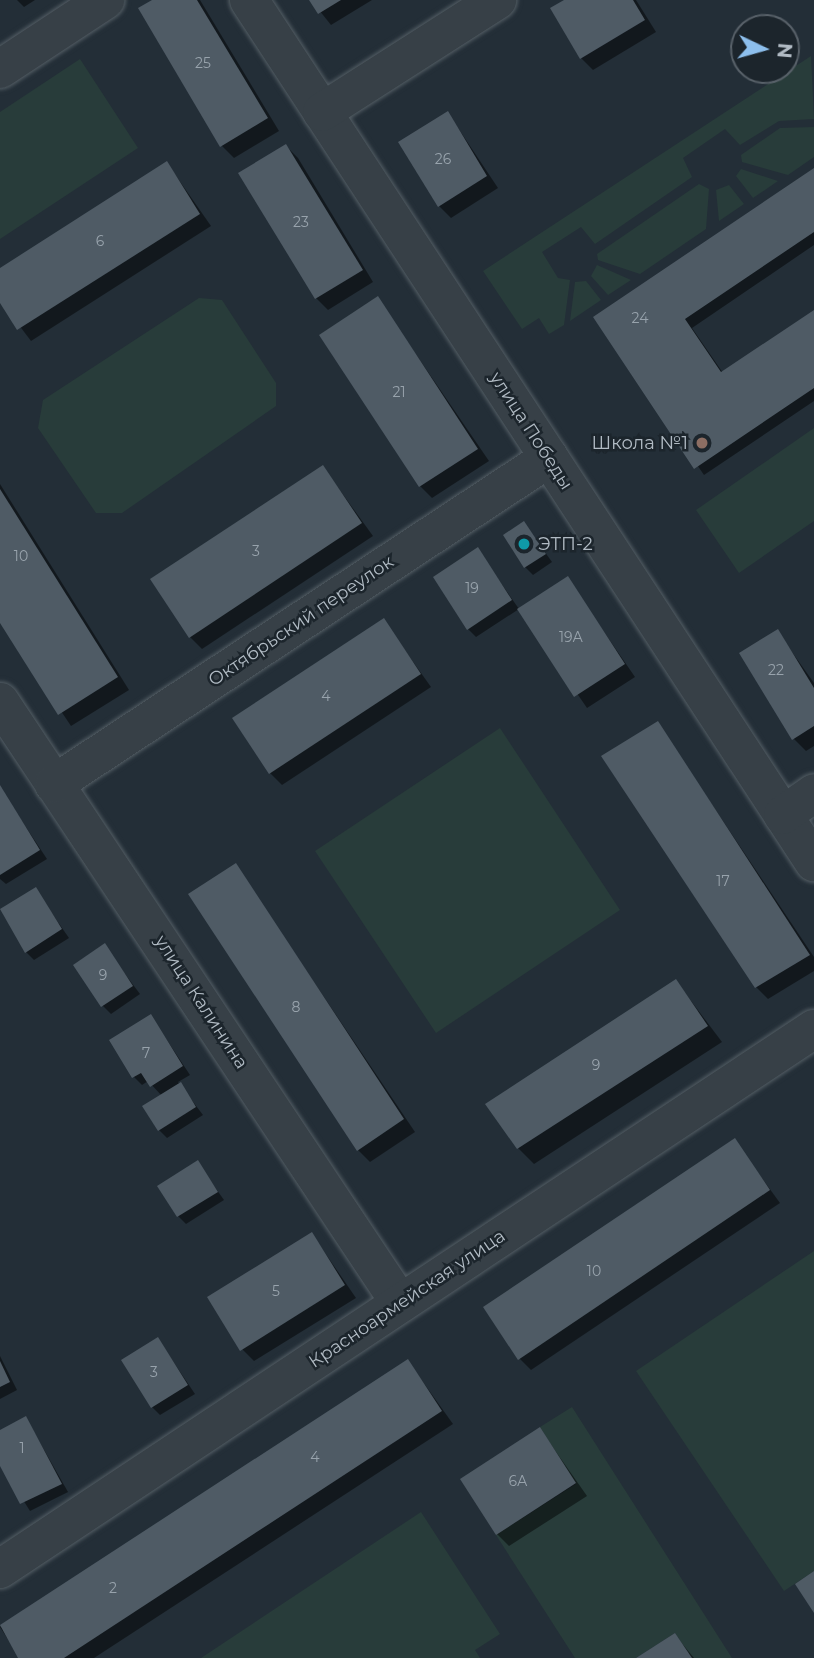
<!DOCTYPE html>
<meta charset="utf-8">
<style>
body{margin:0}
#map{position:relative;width:814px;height:1658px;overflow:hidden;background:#232e37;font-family:Montserrat,sans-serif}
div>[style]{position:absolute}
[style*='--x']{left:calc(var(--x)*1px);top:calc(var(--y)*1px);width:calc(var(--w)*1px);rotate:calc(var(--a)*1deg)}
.green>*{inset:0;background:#283c3a}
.shadow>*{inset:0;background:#0007}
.building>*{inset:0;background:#4f5b65}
.roads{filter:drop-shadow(0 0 2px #545e65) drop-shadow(0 0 2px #545e65)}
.minor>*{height:38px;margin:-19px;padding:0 19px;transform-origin:19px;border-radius:19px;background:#374047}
.dots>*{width:19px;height:19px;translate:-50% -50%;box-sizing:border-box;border:4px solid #1c252c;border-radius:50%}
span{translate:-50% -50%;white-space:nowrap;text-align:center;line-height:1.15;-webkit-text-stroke:5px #1c252c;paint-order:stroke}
.number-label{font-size:14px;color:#98a3ac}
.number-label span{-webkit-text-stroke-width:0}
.street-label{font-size:18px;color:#b1bbc4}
.poi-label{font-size:18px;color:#b1bbc4}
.right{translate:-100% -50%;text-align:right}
.left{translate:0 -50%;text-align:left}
.north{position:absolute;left:730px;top:14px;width:70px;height:70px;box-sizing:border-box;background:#1c252c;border:2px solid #586169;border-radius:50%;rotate:95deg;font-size:19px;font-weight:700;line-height:28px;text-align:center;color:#b1bbc4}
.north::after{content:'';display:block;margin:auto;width:24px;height:32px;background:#8dbfed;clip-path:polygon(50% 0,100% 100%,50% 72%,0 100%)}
</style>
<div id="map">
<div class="green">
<div style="clip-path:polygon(811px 56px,814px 119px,779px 121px,740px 145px,725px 129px,683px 158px,692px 177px,595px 244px,581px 227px,542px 252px,558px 278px,570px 280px,564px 325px,549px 334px,539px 318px,522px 329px,483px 271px)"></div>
<div style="clip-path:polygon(80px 59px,138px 148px,0 239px,0 112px)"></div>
<div style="clip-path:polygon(814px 127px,814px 157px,788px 175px,742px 162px,741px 155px,780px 128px)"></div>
<div style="clip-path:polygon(741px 169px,778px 181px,753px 198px,736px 176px)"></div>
<div style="clip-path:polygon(699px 184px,709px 189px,706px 229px,640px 274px,598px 260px,597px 254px)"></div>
<div style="clip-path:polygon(729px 185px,744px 204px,719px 221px,716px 190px)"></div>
<div style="clip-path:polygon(597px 265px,631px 280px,608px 295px,591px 276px)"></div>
<div style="clip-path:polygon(586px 281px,601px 300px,570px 321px,575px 282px)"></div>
<div style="clip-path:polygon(199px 298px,222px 300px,276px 383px,276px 406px,122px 513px,96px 513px,38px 428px,43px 400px)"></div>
<div style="clip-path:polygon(814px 428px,814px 521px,739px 573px,696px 510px)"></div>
<div style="clip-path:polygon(500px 728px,620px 910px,436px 1033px,315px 851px)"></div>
<div style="clip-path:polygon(814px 1251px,814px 1571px,784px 1591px,636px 1371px)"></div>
<div style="clip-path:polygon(572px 1407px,732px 1658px,692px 1658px,675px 1633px,636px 1658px,575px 1658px,496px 1535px,576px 1484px,540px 1427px)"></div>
<div style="clip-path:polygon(421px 1512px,500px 1634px,475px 1650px,480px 1658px,201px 1658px)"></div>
</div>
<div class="shadow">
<div style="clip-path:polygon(17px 0,35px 0,24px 7px)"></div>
<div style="clip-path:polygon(155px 0,200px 0,279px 131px,234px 158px,222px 146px)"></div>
<div style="clip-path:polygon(311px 0,372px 0,331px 25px)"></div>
<div style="clip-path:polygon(567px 0,636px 0,656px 32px,593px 70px,581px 58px)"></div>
<div style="clip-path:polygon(448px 113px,498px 188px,451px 218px,439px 206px)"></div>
<div style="clip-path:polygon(286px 146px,298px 158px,373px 282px,328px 310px,316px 298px)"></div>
<div style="clip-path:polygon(167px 163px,211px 226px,31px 341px,0 300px,0 270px)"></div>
<div style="clip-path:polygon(814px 171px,814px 245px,692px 328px,723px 373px,814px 312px,814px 401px,704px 475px,596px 318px)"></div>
<div style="clip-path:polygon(378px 299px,489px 461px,432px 498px,420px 486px)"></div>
<div style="clip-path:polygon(323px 467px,373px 536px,202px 649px,190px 637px)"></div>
<div style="clip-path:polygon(0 484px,129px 690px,71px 726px,0 620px)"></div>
<div style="clip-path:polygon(524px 523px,552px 562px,533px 575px,525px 567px)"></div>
<div style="clip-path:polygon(478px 550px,519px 609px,567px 578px,635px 677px,587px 708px,519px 609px,476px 637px,468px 629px)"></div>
<div style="clip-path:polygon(384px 621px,431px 687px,282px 785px,270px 773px)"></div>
<div style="clip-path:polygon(777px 631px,814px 683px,814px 746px,806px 751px,794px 739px)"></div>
<div style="clip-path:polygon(658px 724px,814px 957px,814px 971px,768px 999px,756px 987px)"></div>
<div style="clip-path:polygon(0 788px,47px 859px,6px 884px,0 879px)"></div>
<div style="clip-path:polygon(235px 865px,415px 1132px,370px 1162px,358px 1150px)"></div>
<div style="clip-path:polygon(35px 889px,69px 938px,34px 960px,26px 952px)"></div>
<div style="clip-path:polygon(104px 946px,140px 994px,111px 1014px,103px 1006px)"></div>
<div style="clip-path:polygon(676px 981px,722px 1042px,534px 1164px,518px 1148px)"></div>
<div style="clip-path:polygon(151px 1016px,190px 1075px,178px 1082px,203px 1115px,167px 1138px,159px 1130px,162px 1096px,148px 1081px,142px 1085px,134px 1077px)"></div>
<div style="clip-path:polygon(734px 1140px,780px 1203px,531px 1370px,519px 1358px)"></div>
<div style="clip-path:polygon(197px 1162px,224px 1200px,186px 1224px,178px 1216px)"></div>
<div style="clip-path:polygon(312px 1234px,356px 1298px,254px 1361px,242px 1349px)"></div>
<div style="clip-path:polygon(158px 1339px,195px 1394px,160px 1415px,152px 1407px)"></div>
<div style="clip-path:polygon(0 1356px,17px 1390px,0 1399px)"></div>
<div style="clip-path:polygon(408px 1361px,453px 1424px,94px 1658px,20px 1658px,0 1627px)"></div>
<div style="clip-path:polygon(26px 1418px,68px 1492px,30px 1511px,0 1463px,0 1432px)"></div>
<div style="clip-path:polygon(540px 1429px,587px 1496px,509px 1546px,497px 1534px)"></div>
<div style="clip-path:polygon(675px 1635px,694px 1658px,639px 1658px)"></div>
</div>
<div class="building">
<div style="clip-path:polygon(152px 0,197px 0,268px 118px,220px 147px,138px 8px)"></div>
<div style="clip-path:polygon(309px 0,341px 0,318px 14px)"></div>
<div style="clip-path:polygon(564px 0,633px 0,645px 20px,580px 59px,550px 8px)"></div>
<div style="clip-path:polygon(448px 111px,487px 176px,438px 207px,398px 142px)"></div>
<div style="clip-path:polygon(286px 144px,363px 270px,315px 299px,238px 173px)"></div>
<div style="clip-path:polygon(167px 161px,200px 214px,17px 330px,0 303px,0 268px)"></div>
<div style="clip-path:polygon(814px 168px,814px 232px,685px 319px,721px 372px,814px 310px,814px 388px,694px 469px,593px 317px)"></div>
<div style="clip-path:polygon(378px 296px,478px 449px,419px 487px,319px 335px)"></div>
<div style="clip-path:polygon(323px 465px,362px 523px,189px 638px,150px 579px)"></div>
<div style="clip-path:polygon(0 489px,118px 677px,58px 715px,0 623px)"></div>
<div style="clip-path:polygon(524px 521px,546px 554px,524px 568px,503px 535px)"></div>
<div style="clip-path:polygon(478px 547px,512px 600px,467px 630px,433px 577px)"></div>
<div style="clip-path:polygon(568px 576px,625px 664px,574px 697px,517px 609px)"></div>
<div style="clip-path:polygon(384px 618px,421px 674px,269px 774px,232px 718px)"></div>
<div style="clip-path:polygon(778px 629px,814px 688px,814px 726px,792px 740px,739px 653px)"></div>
<div style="clip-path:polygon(658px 721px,810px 955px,755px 988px,601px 756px)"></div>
<div style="clip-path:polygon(0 785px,40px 850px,0 875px)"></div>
<div style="clip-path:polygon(236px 863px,404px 1119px,357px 1151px,188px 894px)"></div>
<div style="clip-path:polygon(36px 887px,62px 929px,25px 953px,0 909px)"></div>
<div style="clip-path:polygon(105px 943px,133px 986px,101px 1007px,73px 965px)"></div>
<div style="clip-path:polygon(676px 979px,708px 1026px,517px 1149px,485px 1104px)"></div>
<div style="clip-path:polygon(151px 1014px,183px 1066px,150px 1087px,141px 1073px,132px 1078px,109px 1040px)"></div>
<div style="clip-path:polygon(181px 1082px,196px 1107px,158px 1131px,142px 1106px)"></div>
<div style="clip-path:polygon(735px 1138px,770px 1190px,518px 1360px,483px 1307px)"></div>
<div style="clip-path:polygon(198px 1160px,218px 1192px,177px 1217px,157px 1186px)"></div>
<div style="clip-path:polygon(312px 1232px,345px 1285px,240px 1351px,207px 1297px)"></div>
<div style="clip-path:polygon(158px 1337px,188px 1385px,151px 1408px,121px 1360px)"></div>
<div style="clip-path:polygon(408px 1359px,442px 1411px,64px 1658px,18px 1658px,0 1625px)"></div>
<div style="clip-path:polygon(0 1361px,10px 1382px,0 1387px)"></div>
<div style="clip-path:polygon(26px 1416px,62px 1484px,20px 1504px,0 1466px,0 1430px)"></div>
<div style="clip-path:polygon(540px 1427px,576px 1483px,496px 1535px,460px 1479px)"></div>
<div style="clip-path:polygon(814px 1571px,814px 1613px,795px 1584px)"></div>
<div style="clip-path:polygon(675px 1633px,692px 1658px,636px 1658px)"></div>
</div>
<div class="roads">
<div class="minor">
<div style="--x:249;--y:0;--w:1031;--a:56.76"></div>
<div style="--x:0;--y:69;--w:126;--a:-33.3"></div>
<div style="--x:322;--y:112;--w:208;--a:-32.6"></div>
<div style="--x:0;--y:702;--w:722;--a:56.35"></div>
<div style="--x:54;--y:784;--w:593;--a:-33.37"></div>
<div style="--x:783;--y:815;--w:38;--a:-35"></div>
<div style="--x:0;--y:1569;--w:977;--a:-33.56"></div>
</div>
</div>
<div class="dots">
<div style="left:702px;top:443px;background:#8d6e63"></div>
<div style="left:524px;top:544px;background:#0f9aa8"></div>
</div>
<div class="number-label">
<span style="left:203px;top:63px">25</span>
<span style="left:443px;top:159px">26</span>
<span style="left:301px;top:222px">23</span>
<span style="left:100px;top:241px">6</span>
<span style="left:640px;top:318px">24</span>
<span style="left:399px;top:392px">21</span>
<span style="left:256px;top:551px">3</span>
<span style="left:21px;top:556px">10</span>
<span style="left:472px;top:588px">19</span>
<span style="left:571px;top:637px">19А</span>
<span style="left:776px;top:670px">22</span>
<span style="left:326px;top:696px">4</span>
<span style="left:723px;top:881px">17</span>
<span style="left:103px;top:975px">9</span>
<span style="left:296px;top:1007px">8</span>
<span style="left:146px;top:1053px">7</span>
<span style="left:596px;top:1065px">9</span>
<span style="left:594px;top:1271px">10</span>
<span style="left:276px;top:1291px">5</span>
<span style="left:154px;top:1372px">3</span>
<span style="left:22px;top:1448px">1</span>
<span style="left:315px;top:1457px">4</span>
<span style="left:518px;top:1481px">6А</span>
<span style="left:113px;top:1588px">2</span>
</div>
<div class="street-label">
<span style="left:531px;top:431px;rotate:57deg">улица Победы</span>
<span style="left:301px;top:621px;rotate:-34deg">Октябрьский переулок</span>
<span style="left:201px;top:1002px;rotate:57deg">улица Калинина</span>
<span style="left:407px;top:1299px;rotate:-34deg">Красноармейская улица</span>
</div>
<div class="poi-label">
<span class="right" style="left:688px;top:443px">Школа №1</span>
<span class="left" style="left:538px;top:544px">ЭТП-2</span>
</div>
<div class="north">N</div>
</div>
